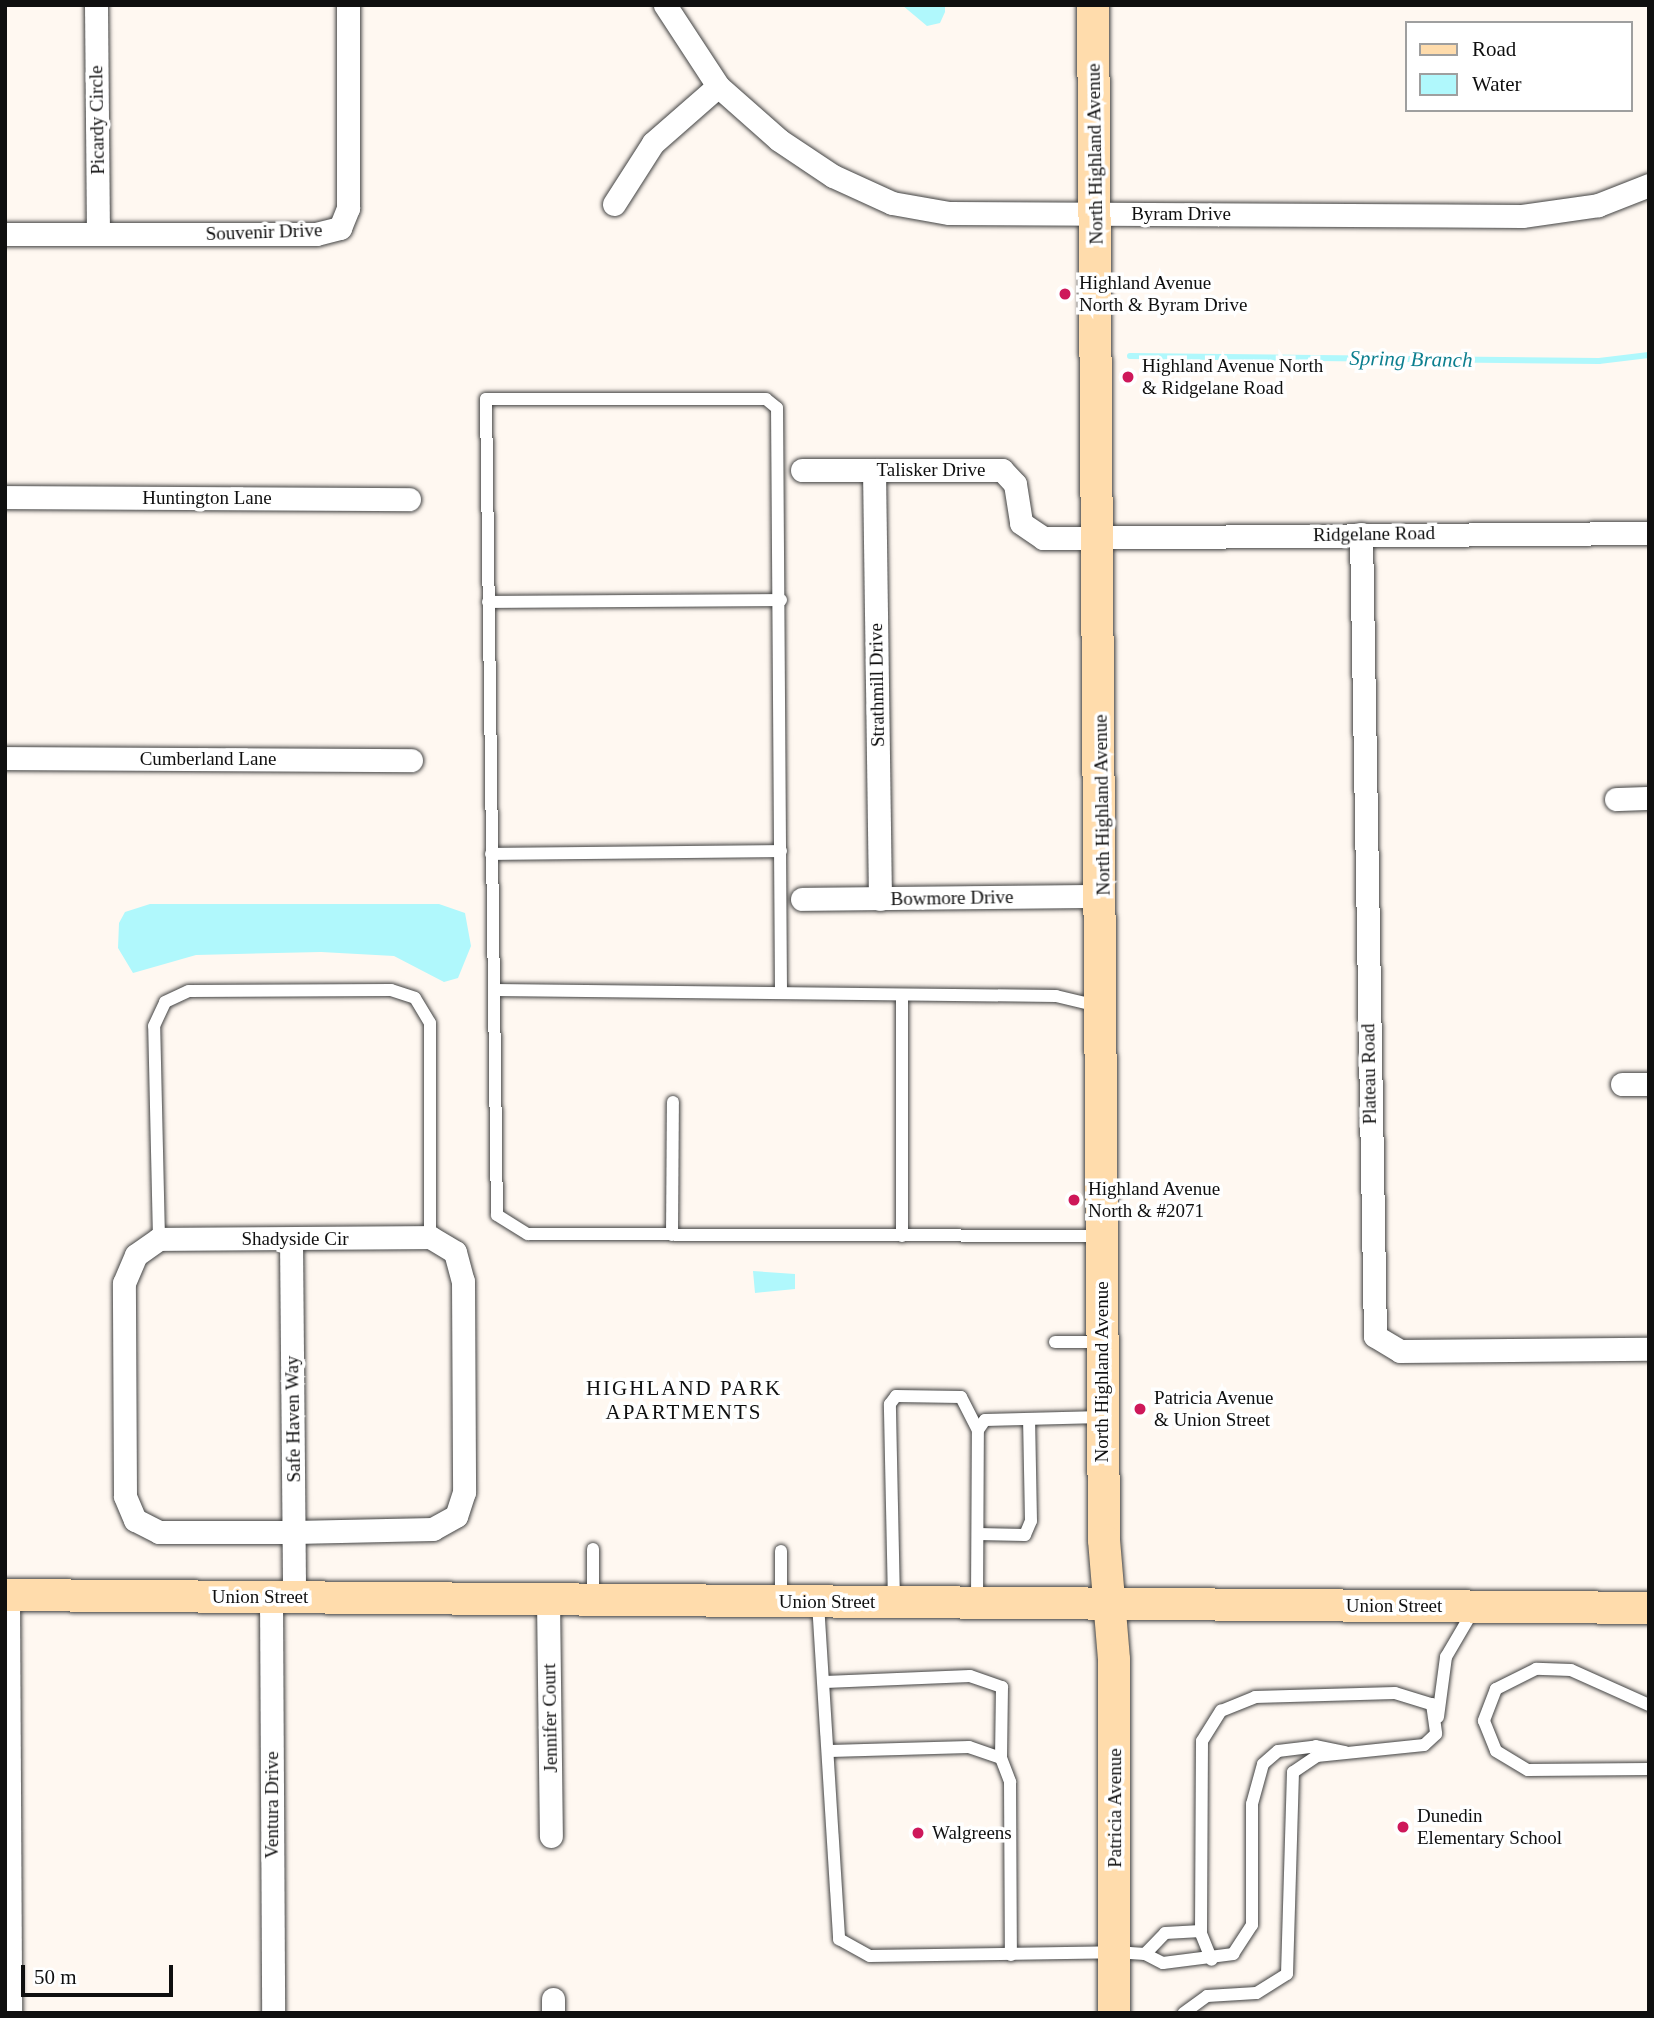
<!DOCTYPE html>
<style>
body{margin:0}
#map{position:relative;width:1654px;height:2018px;overflow:hidden;background:#fff8f1;font-family:"Times New Roman",serif}
div>[style]{position:absolute}
[style*='--x']{left:calc(var(--x)*1px);top:calc(var(--y)*1px);width:calc(var(--w)*1px);rotate:calc(var(--a)*1deg)}
.water>*{inset:0;background:#b0f8fc}
.stream>*{height:6px;margin:-3px;padding:0 3px;transform-origin:3px;border-radius:3px;background:#b0f8fc}
.roads{filter:drop-shadow(0 0 2px #424242) drop-shadow(0 0 2px #424242)}
.lane>*{height:12px;margin:-6px;padding:0 6px;transform-origin:6px;border-radius:6px;background:#fff}
.street>*{height:23px;margin:-11.5px;padding:0 11.5px;transform-origin:11.5px;border-radius:11.5px;background:#fff}
.secondary>*{height:32px;margin:-16px;padding:0 16px;transform-origin:16px;border-radius:16px;background:#ffdcac}
.dots>*{width:19px;height:19px;translate:-50% -50%;box-sizing:border-box;border:4px solid #fff;border-radius:50%}
span{translate:-50% -50%;white-space:nowrap;text-align:center;line-height:1.15;-webkit-text-stroke:7px #fff;paint-order:stroke}
.street-label{font-size:19px;color:#0f0f0f}
.poi-label{font-size:19px;color:#0f0f0f}
.left{translate:0 -50%;text-align:left}
.water-label{font-size:21px;color:#0c7f8f;font-style:italic}
.neighbourhood-label{font-size:21px;color:#0f0f0f;letter-spacing:2px}
.frame{position:absolute;inset:0;border:7px solid #0f0f0f;pointer-events:none}
.legend{position:absolute;left:1405px;top:21px;width:228px;height:91px;box-sizing:border-box;background:#fff;border:2px solid #9f9f9f;margin:0;padding:9px 12px;list-style:none;font-size:21px;color:#0f0f0f}
.legend li{display:flex;align-items:center;gap:14px;height:35px}
.legend b{width:35px;border:2px solid #9f9f9f}
.scale{position:absolute;left:21px;top:1965px;width:152px;height:32px;box-sizing:border-box;border:4px solid #0f0f0f;border-top:0;padding-left:9px;font-size:21px;line-height:24px;white-space:nowrap;color:#0f0f0f;-webkit-text-stroke:5px #fff;paint-order:stroke}
</style>
<div id="map">
<div class="water">
<div style="clip-path:polygon(902px 5px,945px 5px,945px 12px,940px 23px,927px 26px)"></div>
<div style="clip-path:polygon(150px 904px,439px 904px,465px 913px,471px 946px,458px 978px,444px 982px,394px 956px,321px 952px,196px 955px,133px 973px,118px 948px,119px 923px,125px 912px)"></div>
<div style="clip-path:polygon(753px 1271px,795px 1274px,795px 1289px,755px 1293px)"></div>
</div>
<div class="stream">
<div style="--x:1130;--y:356;--w:469;--a:0.6"></div>
<div style="--x:1599;--y:361;--w:50;--a:-6.8"></div>
</div>
<div class="roads">
<div class="lane">
<div style="--x:488;--y:602;--w:293;--a:-0.4"></div>
<div style="--x:491;--y:854;--w:290;--a:-0.6"></div>
<div style="--x:494;--y:990;--w:562;--a:0.61"></div>
<div style="--x:1056;--y:996;--w:43;--a:13.4"></div>
<div style="--x:781;--y:992;--w:584;--a:-90.39"></div>
<div style="--x:777;--y:408;--w:14;--a:-141"></div>
<div style="--x:766;--y:399;--w:280;--a:180"></div>
<div style="--x:486;--y:399;--w:816;--a:89.23"></div>
<div style="--x:497;--y:1215;--w:36;--a:32"></div>
<div style="--x:528;--y:1234;--w:573;--a:0.2"></div>
<div style="--x:902;--y:997;--w:239;--a:90"></div>
<div style="--x:672;--y:1235;--w:133;--a:-89.6"></div>
<div style="--x:159;--y:1239;--w:213;--a:-91.3"></div>
<div style="--x:154;--y:1026;--w:26;--a:-65"></div>
<div style="--x:165;--y:1002;--w:26;--a:-25"></div>
<div style="--x:189;--y:991;--w:202;--a:-0.3"></div>
<div style="--x:391;--y:990;--w:25;--a:18"></div>
<div style="--x:415;--y:998;--w:29;--a:59"></div>
<div style="--x:430;--y:1023;--w:214;--a:90"></div>
<div style="--x:1055;--y:1342;--w:47;--a:0"></div>
<div style="--x:978;--y:1534;--w:47;--a:1.2"></div>
<div style="--x:1025;--y:1535;--w:15;--a:-67"></div>
<div style="--x:1031;--y:1521;--w:102;--a:-91.1"></div>
<div style="--x:593;--y:1549;--w:49;--a:90"></div>
<div style="--x:781;--y:1551;--w:50;--a:90"></div>
<div style="--x:977;--y:1601;--w:171;--a:-89.7"></div>
<div style="--x:978;--y:1430;--w:12;--a:-55"></div>
<div style="--x:985;--y:1420;--w:117;--a:-1.5"></div>
<div style="--x:894;--y:1602;--w:198;--a:-91.2"></div>
<div style="--x:890;--y:1404;--w:10;--a:-53"></div>
<div style="--x:896;--y:1396;--w:65;--a:0.9"></div>
<div style="--x:961;--y:1397;--w:37;--a:63"></div>
<div style="--x:818;--y:1603;--w:337;--a:86.4"></div>
<div style="--x:839;--y:1939;--w:35;--a:29"></div>
<div style="--x:870;--y:1956;--w:245;--a:-0.9"></div>
<div style="--x:1115;--y:1952;--w:30;--a:4"></div>
<div style="--x:1145;--y:1954;--w:20;--a:27"></div>
<div style="--x:1163;--y:1963;--w:71;--a:-7.3"></div>
<div style="--x:1233;--y:1954;--w:35;--a:-57"></div>
<div style="--x:1252;--y:1925;--w:121;--a:-90"></div>
<div style="--x:1252;--y:1804;--w:41;--a:-74.6"></div>
<div style="--x:1263;--y:1764;--w:20;--a:-41"></div>
<div style="--x:1278;--y:1751;--w:38;--a:-7"></div>
<div style="--x:1316;--y:1746;--w:30;--a:12"></div>
<div style="--x:825;--y:1682;--w:145;--a:-2.4"></div>
<div style="--x:970;--y:1676;--w:34;--a:19"></div>
<div style="--x:1002;--y:1687;--w:71;--a:90.8"></div>
<div style="--x:1649;--y:1705;--w:85;--a:-155.8"></div>
<div style="--x:1571;--y:1670;--w:35;--a:-178"></div>
<div style="--x:1536;--y:1669;--w:45;--a:153.4"></div>
<div style="--x:1496;--y:1689;--w:34;--a:111"></div>
<div style="--x:1484;--y:1721;--w:32;--a:68"></div>
<div style="--x:1496;--y:1751;--w:37;--a:31"></div>
<div style="--x:1528;--y:1770;--w:121;--a:-0.5"></div>
<div style="--x:1438;--y:1717;--w:61;--a:-82.4"></div>
<div style="--x:1446;--y:1657;--w:53;--a:-59.6"></div>
<div style="--x:830;--y:1751;--w:139;--a:-1.6"></div>
<div style="--x:969;--y:1747;--w:34;--a:19"></div>
<div style="--x:1001;--y:1758;--w:26;--a:69"></div>
<div style="--x:1010;--y:1782;--w:173;--a:89.7"></div>
<div style="--x:1200;--y:1931;--w:31;--a:68"></div>
<div style="--x:1145;--y:1954;--w:29;--a:-46"></div>
<div style="--x:1165;--y:1933;--w:36;--a:-3"></div>
<div style="--x:1201;--y:1931;--w:190;--a:-89.7"></div>
<div style="--x:1202;--y:1741;--w:36;--a:-58"></div>
<div style="--x:1221;--y:1711;--w:37;--a:-22"></div>
<div style="--x:1255;--y:1697;--w:140;--a:-1.6"></div>
<div style="--x:1395;--y:1693;--w:39;--a:17"></div>
<div style="--x:1432;--y:1704;--w:30;--a:82"></div>
<div style="--x:1436;--y:1734;--w:16;--a:137"></div>
<div style="--x:1424;--y:1745;--w:108;--a:174.1"></div>
<div style="--x:1317;--y:1756;--w:29;--a:146"></div>
<div style="--x:1293;--y:1772;--w:202;--a:91.7"></div>
<div style="--x:1287;--y:1974;--w:36;--a:148"></div>
<div style="--x:1256;--y:1993;--w:49;--a:176.5"></div>
<div style="--x:1207;--y:1996;--w:29;--a:144"></div>
</div>
<div class="street">
<div style="--x:96;--y:5;--w:229;--a:89.5"></div>
<div style="--x:665;--y:5;--w:97;--a:56.8"></div>
<div style="--x:718;--y:86;--w:81;--a:41.5"></div>
<div style="--x:779;--y:140;--w:65;--a:33.7"></div>
<div style="--x:833;--y:176;--w:65;--a:24.6"></div>
<div style="--x:892;--y:203;--w:58;--a:10"></div>
<div style="--x:949;--y:213;--w:573;--a:0.3"></div>
<div style="--x:1522;--y:216;--w:77;--a:-8.2"></div>
<div style="--x:1598;--y:205;--w:55;--a:-21.4"></div>
<div style="--x:614;--y:204;--w:72;--a:-57.4"></div>
<div style="--x:653;--y:143;--w:86;--a:-41.2"></div>
<div style="--x:5;--y:234;--w:311;--a:0"></div>
<div style="--x:316;--y:234;--w:25;--a:-14"></div>
<div style="--x:340;--y:228;--w:22;--a:-68"></div>
<div style="--x:348;--y:208;--w:203;--a:-90"></div>
<div style="--x:802;--y:470;--w:200;--a:0"></div>
<div style="--x:1002;--y:470;--w:19;--a:47"></div>
<div style="--x:1015;--y:484;--w:39;--a:81"></div>
<div style="--x:1021;--y:523;--w:27;--a:34"></div>
<div style="--x:1043;--y:538;--w:606;--a:-0.47"></div>
<div style="--x:874;--y:470;--w:429;--a:89.2"></div>
<div style="--x:5;--y:497;--w:404;--a:0.3"></div>
<div style="--x:1361;--y:534;--w:802;--a:89"></div>
<div style="--x:1375;--y:1336;--w:29;--a:31"></div>
<div style="--x:1400;--y:1351;--w:249;--a:-0.5"></div>
<div style="--x:5;--y:758;--w:406;--a:0.3"></div>
<div style="--x:1616;--y:799;--w:33;--a:-2"></div>
<div style="--x:802;--y:899;--w:300;--a:-0.6"></div>
<div style="--x:1622;--y:1084;--w:27;--a:0"></div>
<div style="--x:430;--y:1237;--w:29;--a:31"></div>
<div style="--x:455;--y:1252;--w:30;--a:75"></div>
<div style="--x:463;--y:1281;--w:211;--a:89.7"></div>
<div style="--x:464;--y:1492;--w:25;--a:108"></div>
<div style="--x:456;--y:1516;--w:26;--a:151"></div>
<div style="--x:433;--y:1529;--w:139;--a:178.8"></div>
<div style="--x:294;--y:1532;--w:135;--a:180"></div>
<div style="--x:159;--y:1532;--w:27;--a:-153"></div>
<div style="--x:135;--y:1520;--w:26;--a:-113"></div>
<div style="--x:125;--y:1496;--w:213;--a:-90.3"></div>
<div style="--x:124;--y:1283;--w:30;--a:-67"></div>
<div style="--x:136;--y:1255;--w:28;--a:-35"></div>
<div style="--x:159;--y:1239;--w:271;--a:-0.4"></div>
<div style="--x:291;--y:1240;--w:357;--a:89.5"></div>
<div style="--x:8;--y:1595;--w:418;--a:89.7"></div>
<div style="--x:271;--y:1597;--w:416;--a:89.7"></div>
<div style="--x:548;--y:1599;--w:237;--a:89.3"></div>
<div style="--x:553;--y:2013;--w:14;--a:-90"></div>
</div>
<div class="secondary">
<div style="--x:1093;--y:5;--w:1535;--a:89.59"></div>
<div style="--x:1104;--y:1540;--w:120;--a:85.2"></div>
<div style="--x:1114;--y:1660;--w:353;--a:90"></div>
<div style="--x:5;--y:1595;--w:1644;--a:0.45"></div>
</div>
</div>
<div class="dots">
<div style="left:1065px;top:294px;background:#ce185a"></div>
<div style="left:1128px;top:377px;background:#ce185a"></div>
<div style="left:1074px;top:1200px;background:#ce185a"></div>
<div style="left:1140px;top:1409px;background:#ce185a"></div>
<div style="left:1403px;top:1827px;background:#ce185a"></div>
<div style="left:918px;top:1833px;background:#ce185a"></div>
</div>
<div class="street-label">
<span style="left:97px;top:120px;rotate:-91deg">Picardy Circle</span>
<span style="left:1095px;top:154px;rotate:-91deg">North Highland Avenue</span>
<span style="left:1181px;top:214px">Byram Drive</span>
<span style="left:264px;top:232px;rotate:-2deg">Souvenir Drive</span>
<span style="left:931px;top:470px">Talisker Drive</span>
<span style="left:207px;top:498px">Huntington Lane</span>
<span style="left:1374px;top:534px;rotate:-1deg">Ridgelane Road</span>
<span style="left:877px;top:685px;rotate:-91deg">Strathmill Drive</span>
<span style="left:208px;top:759px">Cumberland Lane</span>
<span style="left:1102px;top:805px;rotate:-91deg">North Highland Avenue</span>
<span style="left:952px;top:898px;rotate:-1deg">Bowmore Drive</span>
<span style="left:1369px;top:1074px;rotate:-91deg">Plateau Road</span>
<span style="left:295px;top:1239px">Shadyside Cir</span>
<span style="left:1102px;top:1372px;rotate:-90deg">North Highland Avenue</span>
<span style="left:293px;top:1419px;rotate:-91deg">Safe Haven Way</span>
<span style="left:260px;top:1597px">Union Street</span>
<span style="left:827px;top:1602px">Union Street</span>
<span style="left:1394px;top:1606px">Union Street</span>
<span style="left:550px;top:1718px;rotate:-91deg">Jennifer Court</span>
<span style="left:272px;top:1805px;rotate:-90deg">Ventura Drive</span>
<span style="left:1115px;top:1808px;rotate:-90deg">Patricia Avenue</span>
</div>
<div class="poi-label">
<span class="left" style="left:1079px;top:294px">Highland Avenue<br>North &amp; Byram Drive</span>
<span class="left" style="left:1142px;top:377px">Highland Avenue North<br>&amp; Ridgelane Road</span>
<span class="left" style="left:1088px;top:1200px">Highland Avenue<br>North &amp; #2071</span>
<span class="left" style="left:1154px;top:1409px">Patricia Avenue<br>&amp; Union Street</span>
<span class="left" style="left:1417px;top:1827px">Dunedin<br>Elementary School</span>
<span class="left" style="left:932px;top:1833px">Walgreens</span>
</div>
<div class="water-label">
<span style="left:1411px;top:359px;rotate:1deg">Spring Branch</span>
</div>
<div class="neighbourhood-label">
<span style="left:684px;top:1400px">HIGHLAND PARK<br>APARTMENTS</span>
</div>
<div class="frame"></div>
<ul class="legend">
<li><b style="height:9px;background:#ffdcac"></b>Road</li>
<li><b style="height:19px;background:#b0f8fc"></b>Water</li>
</ul>
<div class="scale">50 m</div>
</div>
